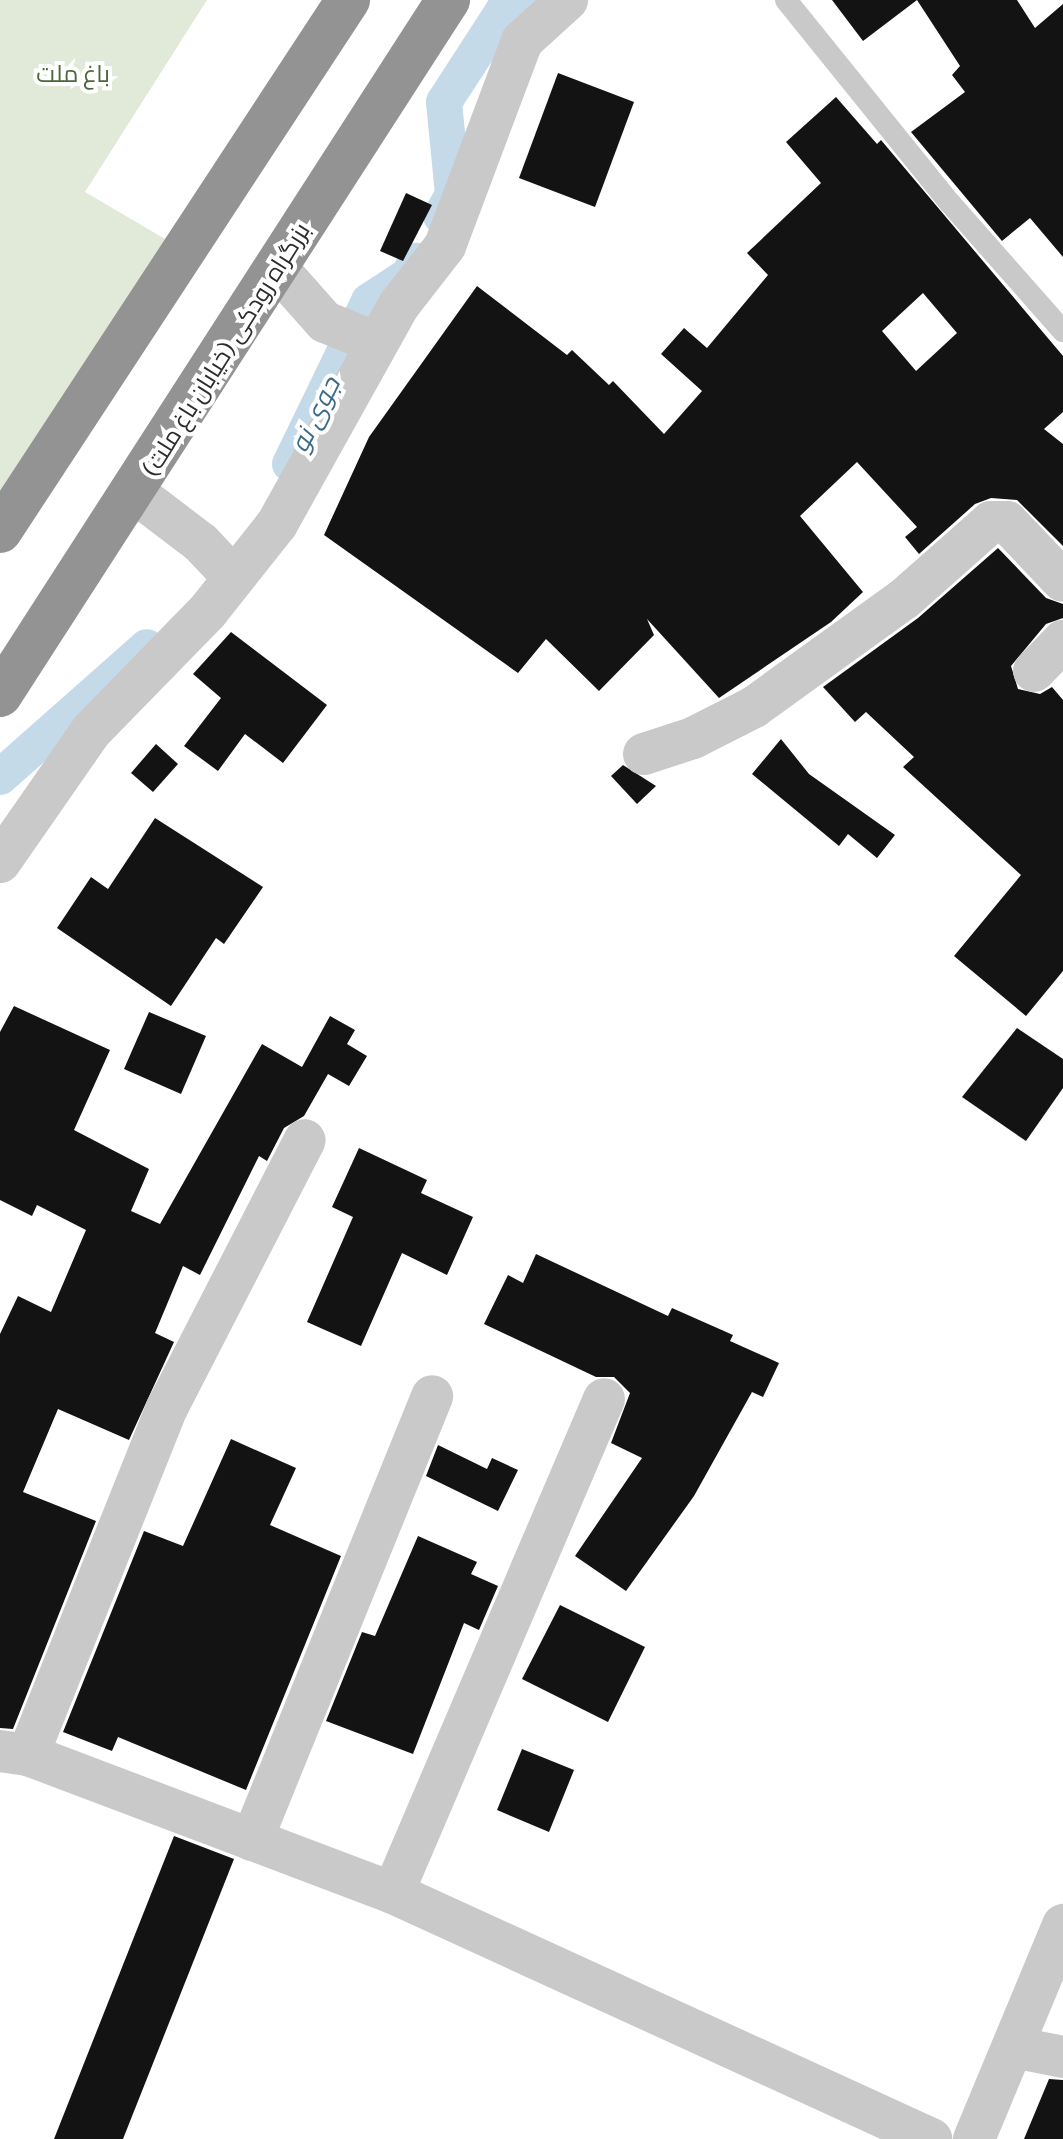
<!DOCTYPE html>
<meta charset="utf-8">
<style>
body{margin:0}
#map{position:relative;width:1063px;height:2139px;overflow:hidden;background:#fff;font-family:Commissioner,Cairo,sans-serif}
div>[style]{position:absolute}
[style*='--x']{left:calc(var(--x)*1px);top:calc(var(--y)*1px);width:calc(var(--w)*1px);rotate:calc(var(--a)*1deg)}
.green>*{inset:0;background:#e1ead9}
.canal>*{height:36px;margin:-18px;padding:0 18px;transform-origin:18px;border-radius:18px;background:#c5dae9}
.building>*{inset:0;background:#131313}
.lane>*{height:22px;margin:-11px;padding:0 11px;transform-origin:11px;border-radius:11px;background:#c9c9c9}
.street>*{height:42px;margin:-21px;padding:0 21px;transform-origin:21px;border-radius:21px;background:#c9c9c9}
.highway>*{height:44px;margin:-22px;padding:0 22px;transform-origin:22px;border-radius:22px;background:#939393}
span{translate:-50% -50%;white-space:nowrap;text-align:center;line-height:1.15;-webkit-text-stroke:8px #fff;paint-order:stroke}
.park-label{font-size:24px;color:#4d663b}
.street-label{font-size:24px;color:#2c2c2c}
.water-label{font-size:26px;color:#3c6a8b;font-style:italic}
</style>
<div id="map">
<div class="green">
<div style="clip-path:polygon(0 0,207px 0,85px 192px,172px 243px,0 498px)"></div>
</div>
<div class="canal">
<div style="--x:441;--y:216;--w:25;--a:-61"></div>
<div style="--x:453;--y:194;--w:92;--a:-95.6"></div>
<div style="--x:444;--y:102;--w:108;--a:-57"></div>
<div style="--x:503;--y:11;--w:20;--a:-33"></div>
<div style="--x:290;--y:464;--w:181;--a:-64.1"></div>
<div style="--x:369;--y:301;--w:48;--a:-33"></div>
<div style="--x:409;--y:275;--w:16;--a:-63"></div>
<div style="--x:0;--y:777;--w:196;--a:-41.5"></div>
</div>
<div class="building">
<div style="clip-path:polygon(832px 0,1017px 0,1035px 28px,1063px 4px,1063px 257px,1030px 218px,1002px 241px,911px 132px,965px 92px,952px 75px,960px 66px,917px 0,863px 41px)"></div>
<div style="clip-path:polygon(558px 73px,634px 102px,595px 207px,519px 178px)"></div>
<div style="clip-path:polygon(evenodd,836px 97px,877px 144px,881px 140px,1063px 356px,1063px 412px,1044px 429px,1063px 444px,1063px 546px,1017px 500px,991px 498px,975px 504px,919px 554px,905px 537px,917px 527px,857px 462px,800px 516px,863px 592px,831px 622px,719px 698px,647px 619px,654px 635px,599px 691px,546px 639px,518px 673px,324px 535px,369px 437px,477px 286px,567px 355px,572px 350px,609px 385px,613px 381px,664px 434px,702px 391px,661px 354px,684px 328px,707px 348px,768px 275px,747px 253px,821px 183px,786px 142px,836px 97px,923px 293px,957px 333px,916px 371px,882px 331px,923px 293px)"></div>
<div style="clip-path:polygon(406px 193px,432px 205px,403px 261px,380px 251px)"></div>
<div style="clip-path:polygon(998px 548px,1046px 598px,1063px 604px,1063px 618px,1046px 624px,1011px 666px,1018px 689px,1040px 694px,1052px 687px,1063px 700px,1063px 971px,1026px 1016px,954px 956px,1021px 875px,903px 767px,914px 757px,866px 712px,855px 722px,823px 687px,918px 618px)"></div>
<div style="clip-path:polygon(231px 632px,327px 705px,283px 763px,245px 734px,218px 771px,184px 746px,221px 698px,193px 674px)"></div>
<div style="clip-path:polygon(781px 739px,809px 774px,895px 835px,877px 858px,848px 834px,839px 846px,752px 774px)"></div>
<div style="clip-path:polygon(156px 744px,178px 764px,153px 792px,131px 773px)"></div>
<div style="clip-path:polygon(623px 765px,656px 786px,637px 804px,611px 776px)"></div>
<div style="clip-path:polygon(155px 818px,263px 887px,224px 944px,216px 938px,171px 1006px,57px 928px,91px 877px,108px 889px)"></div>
<div style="clip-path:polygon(14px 1006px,110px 1050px,74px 1130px,149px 1169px,131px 1211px,160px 1224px,262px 1044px,302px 1067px,330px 1016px,355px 1030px,347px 1044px,367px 1056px,349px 1086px,328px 1074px,304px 1116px,284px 1128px,267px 1161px,259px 1156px,200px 1275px,183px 1266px,155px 1333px,174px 1342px,129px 1440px,58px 1409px,23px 1492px,96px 1521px,13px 1729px,0 1728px,0 1334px,18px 1296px,51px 1312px,86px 1230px,37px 1205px,32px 1216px,0 1200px,0 1032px)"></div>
<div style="clip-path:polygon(149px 1012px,206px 1036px,181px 1094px,124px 1069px)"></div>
<div style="clip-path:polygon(1017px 1028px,1063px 1059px,1063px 1088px,1026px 1141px,962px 1097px)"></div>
<div style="clip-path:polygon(359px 1148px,427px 1180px,421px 1193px,473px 1217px,447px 1275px,402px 1253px,361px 1346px,307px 1322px,353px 1217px,332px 1207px)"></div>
<div style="clip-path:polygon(536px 1254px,668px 1316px,672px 1308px,733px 1335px,730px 1341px,779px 1363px,763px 1397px,752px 1392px,694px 1496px,626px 1591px,575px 1556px,642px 1458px,611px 1443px,630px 1393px,614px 1377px,596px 1377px,484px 1324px,508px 1275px,523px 1283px)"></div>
<div style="clip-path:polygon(231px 1439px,296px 1468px,270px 1525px,341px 1556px,246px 1790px,118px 1737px,112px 1751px,63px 1732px,144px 1531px,183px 1546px)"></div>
<div style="clip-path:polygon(438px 1445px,487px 1469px,492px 1458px,518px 1470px,498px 1511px,426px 1476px)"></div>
<div style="clip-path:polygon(418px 1536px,477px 1562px,471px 1574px,498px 1586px,479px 1630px,464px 1623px,413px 1754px,326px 1721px,362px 1632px,375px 1636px)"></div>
<div style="clip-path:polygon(560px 1605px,645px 1647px,608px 1722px,522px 1679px)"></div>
<div style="clip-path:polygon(522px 1749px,574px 1770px,549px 1832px,497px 1810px)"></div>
<div style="clip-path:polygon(174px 1836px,234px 1859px,123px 2139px,54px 2139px)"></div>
<div style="clip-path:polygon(1049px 2079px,1063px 2080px,1063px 2139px,1024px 2139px)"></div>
</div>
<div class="lane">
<div style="--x:786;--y:0;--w:261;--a:51.1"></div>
<div style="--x:950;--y:203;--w:171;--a:48.6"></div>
</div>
<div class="street">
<div style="--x:277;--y:268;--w:72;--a:48.4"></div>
<div style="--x:325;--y:322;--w:56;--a:22"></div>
<div style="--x:134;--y:492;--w:84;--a:37.3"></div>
<div style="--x:201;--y:543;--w:48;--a:46.7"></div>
<div style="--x:1034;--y:671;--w:42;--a:-46"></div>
<div style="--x:644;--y:754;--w:52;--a:-18.1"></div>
<div style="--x:693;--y:738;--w:68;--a:-26.9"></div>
<div style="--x:754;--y:707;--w:185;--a:-35.8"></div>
<div style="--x:904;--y:599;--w:116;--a:-41.5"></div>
<div style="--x:991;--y:522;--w:16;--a:0"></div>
<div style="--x:1007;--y:522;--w:81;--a:46.5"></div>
<div style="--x:0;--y:862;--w:160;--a:-55.2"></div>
<div style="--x:91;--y:731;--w:168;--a:-45.7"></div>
<div style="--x:208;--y:611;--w:111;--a:-51.6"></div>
<div style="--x:277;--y:524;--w:251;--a:-60.9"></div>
<div style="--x:399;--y:305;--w:75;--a:-52.1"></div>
<div style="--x:445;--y:246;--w:219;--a:-69.4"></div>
<div style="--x:522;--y:41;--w:61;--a:-42.3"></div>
<div style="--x:0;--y:1751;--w:28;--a:8"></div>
<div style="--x:28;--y:1755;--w:390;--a:20.7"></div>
<div style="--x:393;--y:1893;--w:592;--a:24.57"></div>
<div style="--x:28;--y:1755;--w:374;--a:-68.2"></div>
<div style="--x:167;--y:1408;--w:301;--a:-62.8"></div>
<div style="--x:252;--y:1840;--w:479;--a:-67.9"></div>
<div style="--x:393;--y:1893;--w:537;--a:-66.87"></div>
<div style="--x:1013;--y:2047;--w:51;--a:11.3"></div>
<div style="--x:974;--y:2139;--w:232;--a:-67.4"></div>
</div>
<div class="highway">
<div style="--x:0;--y:531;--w:635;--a:-56.76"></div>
<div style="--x:0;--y:695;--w:827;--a:-57.19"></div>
</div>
<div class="park-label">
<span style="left:73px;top:73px">باغ ملت</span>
</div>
<div class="street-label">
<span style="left:225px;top:349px;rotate:-58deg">بزرگراه رودکی (خیابان باغ ملت)</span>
</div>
<div class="water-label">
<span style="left:314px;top:414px;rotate:-64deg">جوی نو</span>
</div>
</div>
